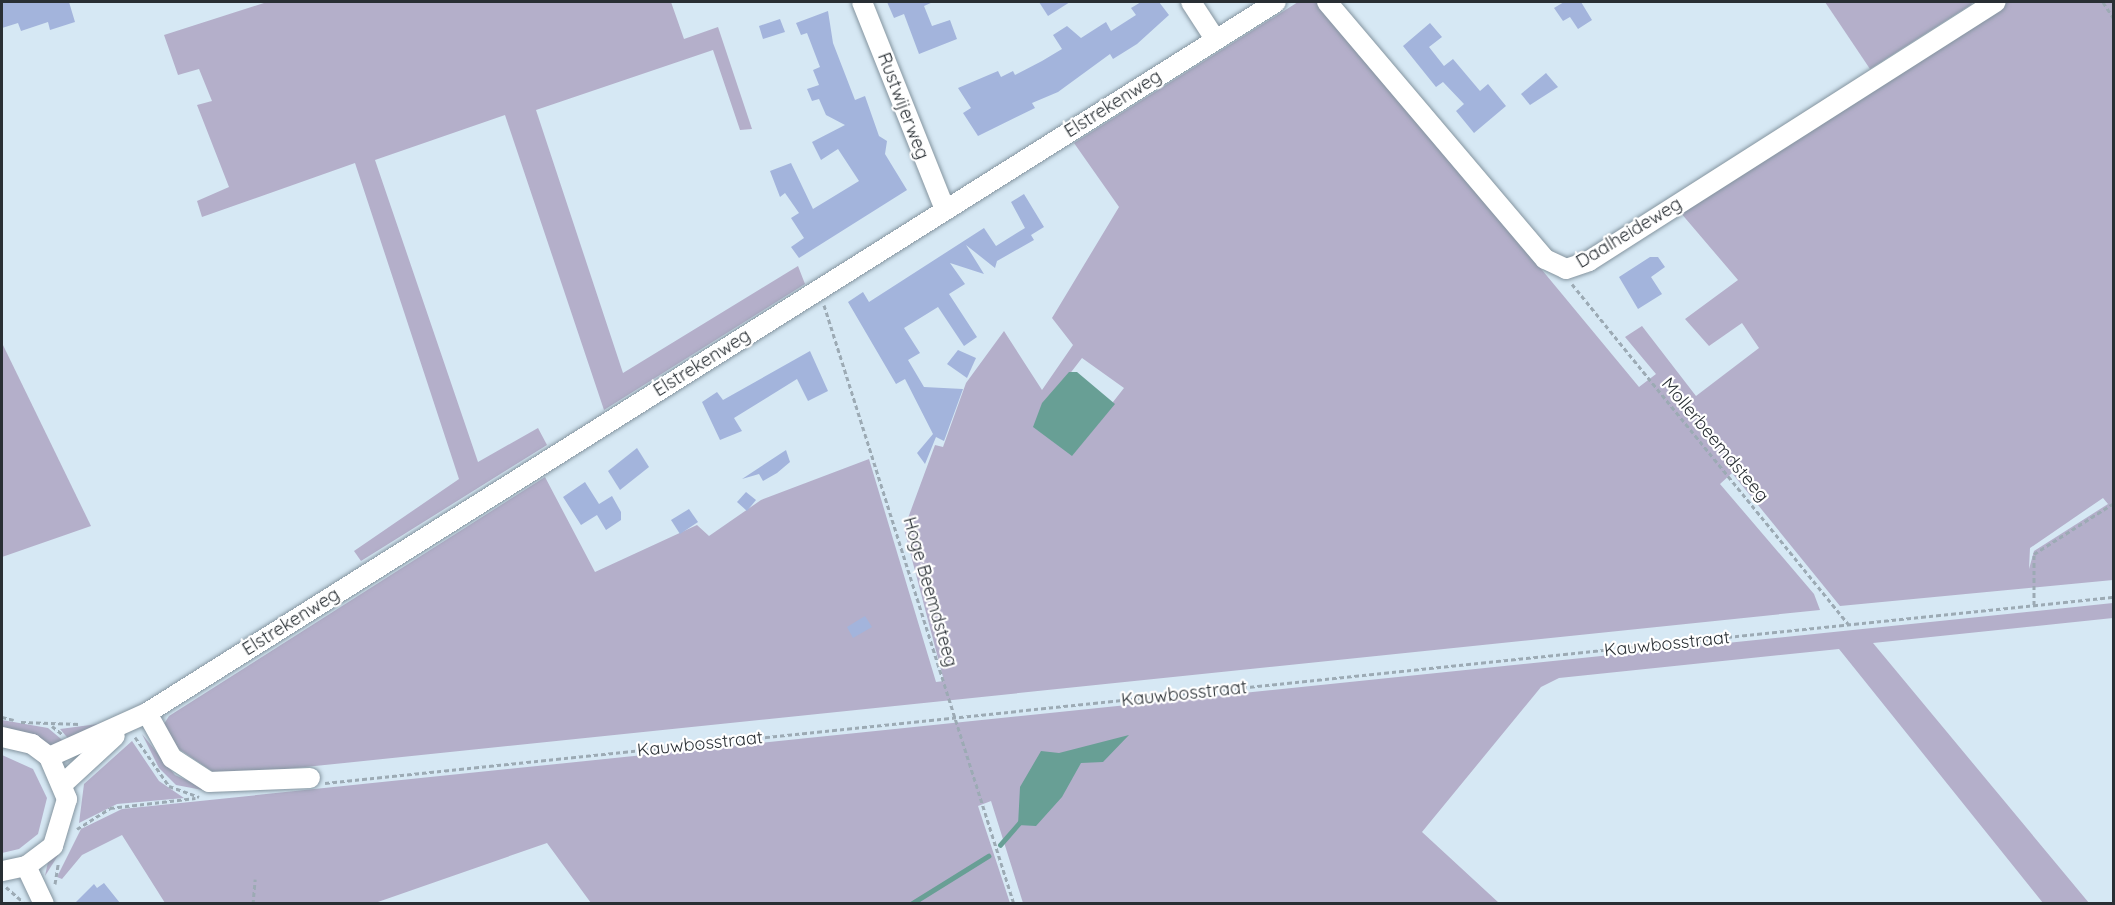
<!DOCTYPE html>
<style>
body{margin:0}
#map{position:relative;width:2115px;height:905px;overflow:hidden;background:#d6e8f4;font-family:Quicksand,sans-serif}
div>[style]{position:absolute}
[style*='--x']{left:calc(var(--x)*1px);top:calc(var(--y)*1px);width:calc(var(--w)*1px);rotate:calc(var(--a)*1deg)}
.green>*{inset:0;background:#b4afca}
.water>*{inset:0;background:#689f95}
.stream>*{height:4.5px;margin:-2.25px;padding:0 2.25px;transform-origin:2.25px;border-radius:2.25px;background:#689f95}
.building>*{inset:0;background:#a3b4dc}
.path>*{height:3px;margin-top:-1.5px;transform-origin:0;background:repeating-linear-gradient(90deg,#9caab4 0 4.5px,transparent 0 7.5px)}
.roads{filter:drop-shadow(0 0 2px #84949f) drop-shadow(0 0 2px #84949f)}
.minor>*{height:20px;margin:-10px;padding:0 10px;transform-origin:10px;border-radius:10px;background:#fff}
span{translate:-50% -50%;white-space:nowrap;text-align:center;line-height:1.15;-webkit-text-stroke:4.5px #fff;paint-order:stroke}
.street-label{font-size:18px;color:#292f34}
.frame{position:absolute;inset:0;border:3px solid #292f34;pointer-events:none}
</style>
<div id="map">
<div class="green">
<div style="clip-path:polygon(267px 2px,671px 2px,684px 39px,718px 27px,752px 129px,740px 130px,713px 50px,536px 110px,623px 373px,798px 266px,805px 284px,604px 410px,505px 115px,375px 160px,478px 462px,538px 428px,547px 445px,361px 561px,354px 551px,459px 479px,355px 163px,202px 217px,197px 201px,229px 187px,197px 105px,212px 101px,199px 69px,178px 75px,164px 35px)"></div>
<div style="clip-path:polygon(evenodd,1298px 2px,1320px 2px,1639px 387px,1656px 374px,1625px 337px,1642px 326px,1696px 396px,1759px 348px,1742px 323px,1709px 346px,1685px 319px,1738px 280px,1680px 212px,2006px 2px,2113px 2px,2113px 580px,1840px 606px,1732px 473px,1720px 484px,1814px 594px,1820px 610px,219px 776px,176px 747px,164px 724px,169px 716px,545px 477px,595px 572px,697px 525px,709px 536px,761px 500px,869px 459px,936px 682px,944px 681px,904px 529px,935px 445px,943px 447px,966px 383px,1004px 331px,1042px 390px,1073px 345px,1052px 318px,1119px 207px,1074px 143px,1298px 2px,1082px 358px,1124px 388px,1076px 449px,1038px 415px,1082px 358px,1298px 2px,2103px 498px,2108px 504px,2034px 551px,2029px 569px,2030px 548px,2103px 498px)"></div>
<div style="clip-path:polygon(1825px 2px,1971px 2px,1972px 4px,1870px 69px)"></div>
<div style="clip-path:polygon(2px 343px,91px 526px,2px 557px)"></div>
<div style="clip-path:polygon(2113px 603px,2113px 618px,1873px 643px,2089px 903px,2043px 903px,1839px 649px,1559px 678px,1541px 687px,1422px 832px,1499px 903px,1023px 903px,991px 801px,978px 806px,1010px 903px,591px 903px,547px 843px,375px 903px,165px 903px,122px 835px,82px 855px,62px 879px,57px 877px,81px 829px,122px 809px)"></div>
<div style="clip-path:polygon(118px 716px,72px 743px,60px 729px,98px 724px)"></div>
<div style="clip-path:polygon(2px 720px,48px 728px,67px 744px,53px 748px,2px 730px)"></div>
<div style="clip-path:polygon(142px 734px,175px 775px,213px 792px,176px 785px,159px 768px)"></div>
<div style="clip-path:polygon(132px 741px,159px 781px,184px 798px,117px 804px,79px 823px,84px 784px)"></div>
<div style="clip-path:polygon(2px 755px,33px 769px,47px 798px,38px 834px,19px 849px,2px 853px)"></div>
<div style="clip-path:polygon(60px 843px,64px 846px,45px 876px,49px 857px)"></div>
</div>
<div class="water">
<div style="clip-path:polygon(1069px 372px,1077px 372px,1115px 404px,1072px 456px,1033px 427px,1042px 403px)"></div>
<div style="clip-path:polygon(1129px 735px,1103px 762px,1081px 763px,1062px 797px,1036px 826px,1018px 825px,1020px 787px,1041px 751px,1059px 753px)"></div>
</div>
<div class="stream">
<div style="--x:1000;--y:845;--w:30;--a:-49"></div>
<div style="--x:911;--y:904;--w:91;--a:-31.9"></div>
</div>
<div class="building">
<div style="clip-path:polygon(2px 2px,69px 2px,75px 22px,50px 30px,48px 22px,21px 31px,18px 23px,2px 28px)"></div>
<div style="clip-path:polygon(887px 2px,933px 2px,924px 6px,932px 26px,950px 20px,957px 39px,919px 54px,904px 14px,894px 18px)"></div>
<div style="clip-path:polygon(1039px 2px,1070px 2px,1048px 16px)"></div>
<div style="clip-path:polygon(1141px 2px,1159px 2px,1169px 15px,1137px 44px,1113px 59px,1110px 54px,1058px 92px,1032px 103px,1035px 108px,978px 136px,963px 113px,971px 108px,958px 88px,998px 71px,1001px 77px,1013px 71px,1015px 75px,1042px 61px,1062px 49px,1053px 35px,1067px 26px,1081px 38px,1106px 22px,1111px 31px,1136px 15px,1131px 8px)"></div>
<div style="clip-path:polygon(1564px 2px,1581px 2px,1592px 20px,1578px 29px,1570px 17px,1563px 21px,1554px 8px)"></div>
<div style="clip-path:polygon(828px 11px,833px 43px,855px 100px,865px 96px,879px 136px,887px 141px,885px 154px,907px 190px,799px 258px,791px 247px,804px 238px,791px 218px,799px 213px,785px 193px,780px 197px,770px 171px,791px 163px,813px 209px,859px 181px,838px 149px,821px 160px,812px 142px,845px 125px,826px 115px,819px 99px,812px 101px,807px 89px,819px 85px,813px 70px,820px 67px,807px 33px,801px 35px,796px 23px)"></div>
<div style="clip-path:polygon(780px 19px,785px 32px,763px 39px,759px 26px)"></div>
<div style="clip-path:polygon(1430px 23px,1442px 37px,1429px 47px,1444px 66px,1453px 59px,1480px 91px,1488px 84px,1506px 106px,1474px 133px,1456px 111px,1464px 104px,1443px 82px,1436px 87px,1403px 46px)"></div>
<div style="clip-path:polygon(1546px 73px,1558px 87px,1530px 105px,1521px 94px)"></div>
<div style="clip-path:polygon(1024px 194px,1044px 227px,1031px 235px,1034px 240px,997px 261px,995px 268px,966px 245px,984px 274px,950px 263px,965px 284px,949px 294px,977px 337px,964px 346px,938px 307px,904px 328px,920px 353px,908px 360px,924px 387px,963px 389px,944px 441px,936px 437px,925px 464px,917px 453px,933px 434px,905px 379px,896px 384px,848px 302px,863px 292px,869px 302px,984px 228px,996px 246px,1025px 228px,1011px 202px)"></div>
<div style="clip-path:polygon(1650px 257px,1658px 257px,1665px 267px,1651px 277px,1662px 294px,1638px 309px,1619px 277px)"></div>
<div style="clip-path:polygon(958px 350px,976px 358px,967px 378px,947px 364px)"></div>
<div style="clip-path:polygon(810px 351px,828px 391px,808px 401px,797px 379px,734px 418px,742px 431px,720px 440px,702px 402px,717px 392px,723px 400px)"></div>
<div style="clip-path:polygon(637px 448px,649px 467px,620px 490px,608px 471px)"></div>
<div style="clip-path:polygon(786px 450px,790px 462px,777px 473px,763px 481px,759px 474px,742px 479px)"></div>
<div style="clip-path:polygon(585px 482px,599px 504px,612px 496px,621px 512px,621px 520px,606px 530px,597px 515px,581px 525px,563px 497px)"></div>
<div style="clip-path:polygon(746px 492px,756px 500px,747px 511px,737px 502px)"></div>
<div style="clip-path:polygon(689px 509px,698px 522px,680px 534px,671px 520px)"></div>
<div style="clip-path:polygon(865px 616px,872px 627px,853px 638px,847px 627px)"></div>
<div style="clip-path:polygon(104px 883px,120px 903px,75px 903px,94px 884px,97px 888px)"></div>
</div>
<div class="path">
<div style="--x:2103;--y:2;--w:20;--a:57"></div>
<div style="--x:1572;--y:284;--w:439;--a:50.9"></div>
<div style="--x:824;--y:305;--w:628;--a:72.4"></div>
<div style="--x:2034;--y:605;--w:51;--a:-90"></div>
<div style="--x:2034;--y:554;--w:95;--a:-32.5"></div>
<div style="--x:2;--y:717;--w:12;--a:14"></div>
<div style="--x:21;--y:722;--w:59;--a:1.9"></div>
<div style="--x:52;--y:726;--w:13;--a:39"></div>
<div style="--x:135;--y:737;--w:60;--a:55.2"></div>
<div style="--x:169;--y:786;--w:32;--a:20"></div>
<div style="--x:325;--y:783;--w:1799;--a:-5.94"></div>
<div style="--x:77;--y:829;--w:39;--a:-32"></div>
<div style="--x:110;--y:808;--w:86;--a:-6.7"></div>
<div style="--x:55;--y:884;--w:20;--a:-81"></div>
<div style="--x:6;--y:887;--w:23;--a:41"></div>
<div style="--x:253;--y:904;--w:25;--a:-85"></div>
</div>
<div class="roads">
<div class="minor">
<div style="--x:862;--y:2;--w:224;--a:68.2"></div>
<div style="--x:1191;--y:2;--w:44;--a:57"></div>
<div style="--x:1327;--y:2;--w:337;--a:49.7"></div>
<div style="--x:1545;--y:259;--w:23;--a:25"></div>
<div style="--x:1566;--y:269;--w:24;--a:-19"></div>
<div style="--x:1589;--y:261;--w:482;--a:-32.5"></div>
<div style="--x:147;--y:713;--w:51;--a:60.9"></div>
<div style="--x:172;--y:758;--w:44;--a:33"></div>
<div style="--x:209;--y:782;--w:101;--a:-2.3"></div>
<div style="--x:2;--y:737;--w:31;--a:13"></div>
<div style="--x:32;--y:744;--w:21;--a:37"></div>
<div style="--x:49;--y:757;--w:46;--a:66.8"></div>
<div style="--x:67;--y:799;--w:49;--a:106.6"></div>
<div style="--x:53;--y:846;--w:34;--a:143"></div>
<div style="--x:26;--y:866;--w:25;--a:168"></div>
<div style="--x:49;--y:757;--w:107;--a:-24.2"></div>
<div style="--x:147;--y:713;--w:1334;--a:-32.2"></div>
<div style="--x:64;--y:783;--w:69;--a:-42.7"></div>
<div style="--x:26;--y:866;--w:42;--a:64.7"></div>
</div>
</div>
<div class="street-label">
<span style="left:1113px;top:104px;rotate:-32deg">Elstrekenweg</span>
<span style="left:903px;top:106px;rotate:69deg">Rustwijerweg</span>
<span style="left:1629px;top:233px;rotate:-31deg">Daalheideweg</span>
<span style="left:702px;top:363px;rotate:-32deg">Elstrekenweg</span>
<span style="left:1715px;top:440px;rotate:50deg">Mollerbeemdsteeg</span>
<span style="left:930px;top:592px;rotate:74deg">Hoge Beemdsteeg</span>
<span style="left:291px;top:622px;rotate:-32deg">Elstrekenweg</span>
<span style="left:1667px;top:644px;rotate:-6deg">Kauwbosstraat</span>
<span style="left:1184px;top:694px;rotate:-6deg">Kauwbosstraat</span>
<span style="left:700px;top:744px;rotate:-6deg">Kauwbosstraat</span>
</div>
<div class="frame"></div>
</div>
